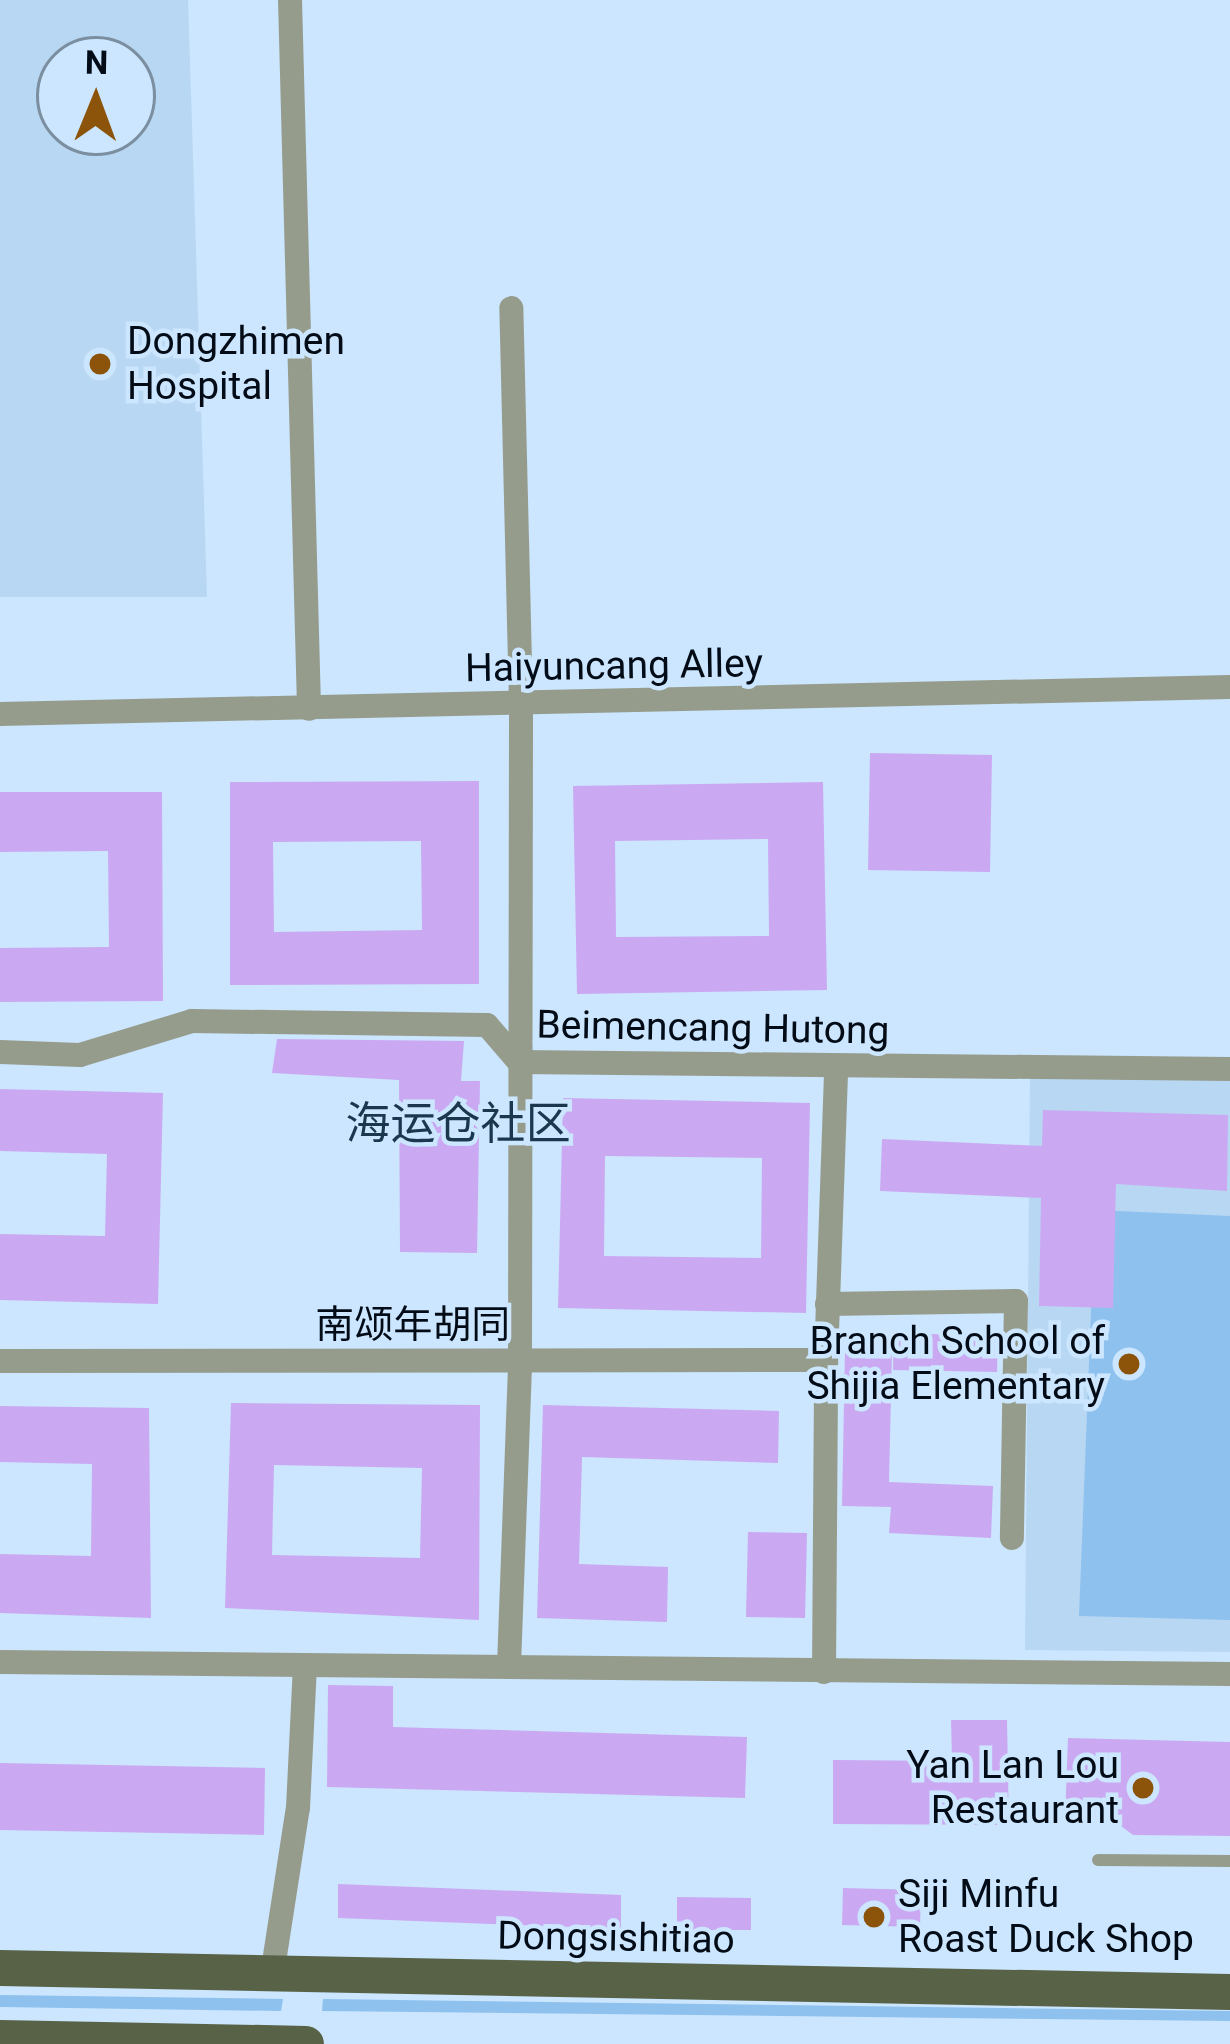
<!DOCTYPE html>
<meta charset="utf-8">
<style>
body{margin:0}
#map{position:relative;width:1230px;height:2044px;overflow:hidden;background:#cbe6fe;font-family:Roboto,"Noto Sans SC",sans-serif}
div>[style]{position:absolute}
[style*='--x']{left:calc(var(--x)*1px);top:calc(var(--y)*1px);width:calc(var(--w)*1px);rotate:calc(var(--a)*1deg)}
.built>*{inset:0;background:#b8d7f3}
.green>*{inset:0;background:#8ec1ee}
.building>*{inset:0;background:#cba9f2}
.service>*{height:12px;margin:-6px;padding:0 6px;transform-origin:6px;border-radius:6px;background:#969c8c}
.minor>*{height:24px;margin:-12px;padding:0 12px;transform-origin:12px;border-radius:12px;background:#969c8c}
.primary>*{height:36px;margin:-18px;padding:0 18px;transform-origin:18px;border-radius:18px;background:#576246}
.dots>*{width:33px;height:33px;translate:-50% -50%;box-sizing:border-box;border:6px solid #cbe6fe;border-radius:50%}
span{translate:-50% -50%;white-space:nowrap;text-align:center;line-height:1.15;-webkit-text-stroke:9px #cbe6fe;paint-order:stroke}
.poi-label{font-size:39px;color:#030c16}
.left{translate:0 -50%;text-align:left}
.right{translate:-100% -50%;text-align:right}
.street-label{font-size:39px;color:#030c16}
.quarter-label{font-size:45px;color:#1a374e}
.north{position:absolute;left:36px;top:36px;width:120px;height:120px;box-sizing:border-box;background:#cbe6fe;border:3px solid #7b8fa1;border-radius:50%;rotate:1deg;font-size:33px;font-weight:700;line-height:48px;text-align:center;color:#030c16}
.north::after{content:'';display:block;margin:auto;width:42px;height:54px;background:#8c540a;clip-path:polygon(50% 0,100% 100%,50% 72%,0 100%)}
</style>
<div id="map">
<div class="built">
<div style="clip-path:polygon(evenodd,0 0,188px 0,207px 597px,0 597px,0 0,132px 60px,132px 132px,60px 132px,60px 60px,132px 60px)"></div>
<div style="clip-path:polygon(1030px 1077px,1230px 1079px,1230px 1652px,1025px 1650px)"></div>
</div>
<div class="green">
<div style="clip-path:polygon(1095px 1210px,1230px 1216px,1230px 1620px,1079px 1616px)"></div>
<div style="clip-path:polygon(0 1995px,283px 1999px,281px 2011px,0 2007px)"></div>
<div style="clip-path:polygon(323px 1999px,1230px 2011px,1230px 2021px,322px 2011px)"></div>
</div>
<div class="building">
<div style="clip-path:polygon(870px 753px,992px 755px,990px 872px,868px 870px)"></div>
<div style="clip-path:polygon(evenodd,479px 781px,479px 984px,230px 985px,230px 782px,479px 781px,421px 841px,422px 930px,274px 932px,273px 842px,421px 841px)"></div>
<div style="clip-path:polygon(evenodd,823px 782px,827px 990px,577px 994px,573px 786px,823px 782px,768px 839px,769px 936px,616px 937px,615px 841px,768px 839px)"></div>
<div style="clip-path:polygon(0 792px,162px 792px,163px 1001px,0 1002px,0 948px,109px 947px,108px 851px,0 852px)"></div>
<div style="clip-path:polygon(277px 1039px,464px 1041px,461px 1081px,480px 1081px,477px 1253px,400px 1252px,399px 1080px,272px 1073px)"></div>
<div style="clip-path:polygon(0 1089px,163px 1093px,158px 1304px,0 1300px,0 1234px,105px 1236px,107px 1154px,0 1151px)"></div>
<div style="clip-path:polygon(evenodd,563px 1098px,810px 1103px,806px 1313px,558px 1308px,563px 1098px,605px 1156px,762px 1158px,761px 1258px,604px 1256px,605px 1156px)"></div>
<div style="clip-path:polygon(1043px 1110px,1228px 1115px,1227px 1191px,1116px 1184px,1113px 1308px,1039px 1306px,1041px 1198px,880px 1191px,882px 1139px,1042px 1146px)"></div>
<div style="clip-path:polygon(894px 1333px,998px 1336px,997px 1372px,893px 1370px)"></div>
<div style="clip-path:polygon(845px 1350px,892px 1352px,889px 1482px,993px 1486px,991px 1538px,889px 1533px,891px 1507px,842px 1506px)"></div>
<div style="clip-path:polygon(evenodd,231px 1403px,480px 1405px,479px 1620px,225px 1608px,231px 1403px,274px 1465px,422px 1468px,420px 1558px,272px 1555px,274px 1465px)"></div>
<div style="clip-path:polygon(543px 1405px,779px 1411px,778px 1463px,582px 1457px,579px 1564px,668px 1567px,667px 1622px,537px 1618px)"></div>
<div style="clip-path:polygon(0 1406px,149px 1408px,151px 1618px,0 1613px,0 1554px,91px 1556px,92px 1464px,0 1462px)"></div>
<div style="clip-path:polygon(748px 1532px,807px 1533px,805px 1618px,746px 1617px)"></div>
<div style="clip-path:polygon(328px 1685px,393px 1686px,393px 1727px,747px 1737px,745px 1798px,327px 1787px)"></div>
<div style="clip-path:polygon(951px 1720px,1007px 1720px,1009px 1825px,833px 1824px,833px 1760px,952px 1761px)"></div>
<div style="clip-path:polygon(1068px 1738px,1230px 1742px,1230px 1836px,1133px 1835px,1109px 1817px,1065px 1819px)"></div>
<div style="clip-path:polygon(0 1763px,265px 1768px,264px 1835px,0 1830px)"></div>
<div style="clip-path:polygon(338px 1884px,621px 1895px,621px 1929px,338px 1918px)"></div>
<div style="clip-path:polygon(843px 1888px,921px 1890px,920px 1927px,842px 1925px)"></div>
<div style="clip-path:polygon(677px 1897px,751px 1898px,751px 1930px,677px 1930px)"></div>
</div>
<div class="service">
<div style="--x:1098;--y:1860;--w:132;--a:0.4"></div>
</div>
<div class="minor">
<div style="--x:290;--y:0;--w:709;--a:88.46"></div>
<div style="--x:0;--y:714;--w:1230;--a:-1.26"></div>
<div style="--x:0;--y:1052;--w:80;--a:2.1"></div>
<div style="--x:80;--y:1055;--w:117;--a:-16.9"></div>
<div style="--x:192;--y:1021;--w:295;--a:0.8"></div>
<div style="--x:487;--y:1025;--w:49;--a:49.1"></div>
<div style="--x:519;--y:1062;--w:711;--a:0.56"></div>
<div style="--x:827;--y:1304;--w:189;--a:-0.9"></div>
<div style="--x:1016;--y:1301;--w:237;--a:91"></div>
<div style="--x:0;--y:1361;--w:826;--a:-0.07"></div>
<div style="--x:0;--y:1662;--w:1230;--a:0.56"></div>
<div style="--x:509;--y:1666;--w:306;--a:-87.9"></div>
<div style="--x:520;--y:1360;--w:656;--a:-89.91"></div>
<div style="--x:521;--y:704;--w:396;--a:-91.4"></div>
<div style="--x:824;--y:1672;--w:312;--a:-89.6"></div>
<div style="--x:826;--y:1360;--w:291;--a:-88"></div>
<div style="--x:272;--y:1975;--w:169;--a:-81.2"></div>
<div style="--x:298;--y:1808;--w:142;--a:-87.2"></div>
</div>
<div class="primary">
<div style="--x:0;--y:1968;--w:1230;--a:1.12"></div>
<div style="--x:0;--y:2038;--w:306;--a:1.1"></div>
</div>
<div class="dots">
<div style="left:100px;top:364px;background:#8c540a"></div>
<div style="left:1129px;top:1364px;background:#8c540a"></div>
<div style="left:1143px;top:1788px;background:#8c540a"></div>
<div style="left:874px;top:1917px;background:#8c540a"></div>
</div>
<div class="poi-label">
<span class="left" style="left:127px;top:364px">Dongzhimen<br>Hospital</span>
<span class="right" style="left:1105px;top:1364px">Branch School of<br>Shijia Elementary</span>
<span class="right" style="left:1119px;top:1788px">Yan Lan Lou<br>Restaurant</span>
<span class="left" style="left:898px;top:1917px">Siji Minfu<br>Roast Duck Shop</span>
</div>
<div class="street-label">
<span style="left:614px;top:666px;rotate:-1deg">Haiyuncang Alley</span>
<span style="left:713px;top:1028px;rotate:1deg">Beimencang Hutong</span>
<span style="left:413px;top:1325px">南颂年胡同</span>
<span style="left:616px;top:1938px;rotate:1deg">Dongsishitiao</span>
</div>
<div class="quarter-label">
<span style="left:458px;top:1124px">海运仓社区</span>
</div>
<div class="north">N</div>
</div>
